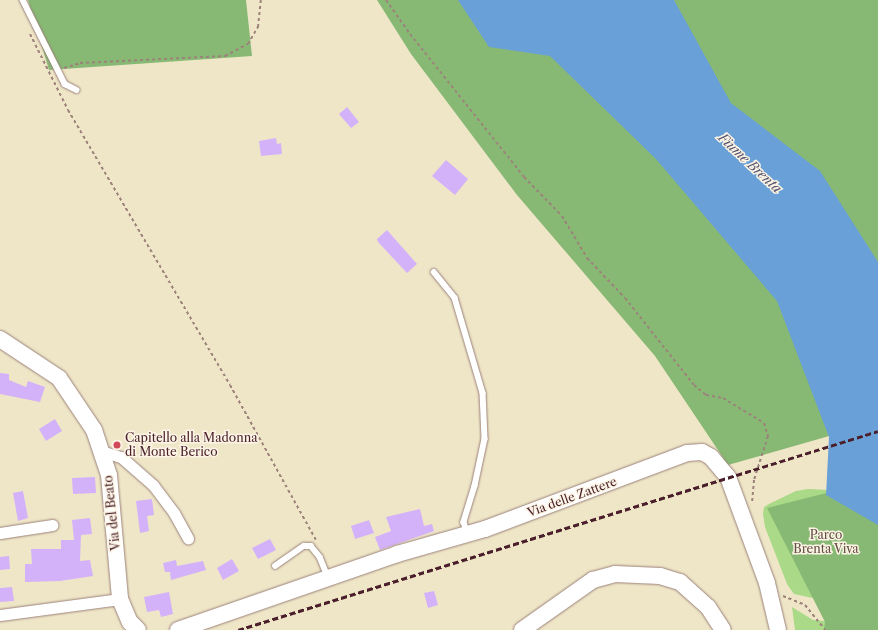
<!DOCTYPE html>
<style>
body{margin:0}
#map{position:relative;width:878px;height:630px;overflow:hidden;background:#efe6c8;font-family:"Libre Caslon Text",serif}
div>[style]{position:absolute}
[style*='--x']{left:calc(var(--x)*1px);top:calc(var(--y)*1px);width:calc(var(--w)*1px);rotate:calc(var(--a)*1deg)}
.green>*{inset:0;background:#aad987}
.forest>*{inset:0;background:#87b974}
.water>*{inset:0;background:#69a0d7}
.building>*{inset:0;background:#d3b2f9}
.path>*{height:2px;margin-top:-1px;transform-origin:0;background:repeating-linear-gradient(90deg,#9c827a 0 3px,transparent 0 6px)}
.roads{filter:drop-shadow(0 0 1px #9c827a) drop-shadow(0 0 1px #9c827a)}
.lane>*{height:5.5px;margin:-2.75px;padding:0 2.75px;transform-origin:2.75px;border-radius:2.75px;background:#fff}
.street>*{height:11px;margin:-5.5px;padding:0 5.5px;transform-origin:5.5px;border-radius:5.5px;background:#fff}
.secondary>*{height:16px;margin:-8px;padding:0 8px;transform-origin:8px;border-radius:8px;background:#fff}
.rail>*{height:3px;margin-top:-1.5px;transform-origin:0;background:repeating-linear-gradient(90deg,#4a1f2b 0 6px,transparent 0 9px)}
.dots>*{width:11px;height:11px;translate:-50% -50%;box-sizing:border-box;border:2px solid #fcf5e5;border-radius:50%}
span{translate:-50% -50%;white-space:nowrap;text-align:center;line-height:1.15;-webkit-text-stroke:3px #fcf5e5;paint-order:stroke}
.poi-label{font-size:12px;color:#4a1f2b}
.left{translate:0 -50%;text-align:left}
.street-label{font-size:12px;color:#4a1f2b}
.park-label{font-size:12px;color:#624e42}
.water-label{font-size:13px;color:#565370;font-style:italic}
</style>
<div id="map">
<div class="green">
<div style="clip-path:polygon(808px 489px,830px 490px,878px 630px,795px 630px,792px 607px,813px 620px,837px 622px,817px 599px,794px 594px,787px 584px,765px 527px,763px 514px,764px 507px,769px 504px,796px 491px)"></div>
</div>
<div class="forest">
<div style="clip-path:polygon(28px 0,246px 0,252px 56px,49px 70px)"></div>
<div style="clip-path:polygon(377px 0,878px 0,878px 422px,728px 465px,655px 356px,517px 195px,411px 54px)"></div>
<div style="clip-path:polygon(878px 480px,878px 630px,824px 630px,825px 622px,767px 508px)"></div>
</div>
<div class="water">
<div style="clip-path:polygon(458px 0,674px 0,731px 103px,820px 171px,878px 262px,878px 525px,826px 495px,829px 437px,777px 301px,656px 159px,550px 56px,489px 47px)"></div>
</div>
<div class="building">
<div style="clip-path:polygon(347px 107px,359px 122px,351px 128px,339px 114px)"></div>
<div style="clip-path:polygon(276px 138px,277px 144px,281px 143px,282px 154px,261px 156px,259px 141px)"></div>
<div style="clip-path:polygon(446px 160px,468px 179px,455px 195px,432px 176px)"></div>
<div style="clip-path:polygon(387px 230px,417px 264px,407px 273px,378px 242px,377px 239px)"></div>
<div style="clip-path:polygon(0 373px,9px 374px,9px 380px,26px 387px,28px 381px,45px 387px,40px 402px,0 394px)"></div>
<div style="clip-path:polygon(55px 419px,62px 431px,46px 441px,39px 429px)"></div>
<div style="clip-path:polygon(95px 477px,96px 493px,73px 494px,72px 478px)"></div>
<div style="clip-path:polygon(23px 491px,28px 518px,18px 521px,13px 493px)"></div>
<div style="clip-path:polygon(152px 499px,154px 515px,147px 516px,149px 531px,140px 533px,136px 501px)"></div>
<div style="clip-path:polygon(420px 509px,424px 526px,432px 524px,434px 531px,380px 550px,375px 537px,391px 531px,386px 517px)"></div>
<div style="clip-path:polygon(90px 518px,92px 534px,81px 535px,80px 561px,90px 560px,93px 576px,60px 581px,25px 582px,25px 564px,32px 564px,31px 549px,61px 549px,61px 540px,74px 540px,72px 520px)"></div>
<div style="clip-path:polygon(369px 520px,374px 533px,355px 539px,351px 526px)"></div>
<div style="clip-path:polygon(270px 539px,276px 550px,258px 559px,252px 548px)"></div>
<div style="clip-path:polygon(9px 556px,10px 569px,0 570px,0 557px)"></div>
<div style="clip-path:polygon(232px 559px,239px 571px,223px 580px,217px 568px)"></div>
<div style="clip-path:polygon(176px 560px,177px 566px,203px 561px,206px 570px,171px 580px,170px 572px,165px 572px,163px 563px)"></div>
<div style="clip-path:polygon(12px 587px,14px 601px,0 602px,0 588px)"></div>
<div style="clip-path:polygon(434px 591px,438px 605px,428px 608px,424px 593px)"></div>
<div style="clip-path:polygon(169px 592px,173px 614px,161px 617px,159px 610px,147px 612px,144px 597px)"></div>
</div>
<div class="path">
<div style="--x:386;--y:0;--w:42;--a:54.8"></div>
<div style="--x:410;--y:34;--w:183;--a:51.4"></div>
<div style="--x:524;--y:177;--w:54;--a:45.7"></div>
<div style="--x:562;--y:216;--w:49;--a:59.2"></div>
<div style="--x:587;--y:258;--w:55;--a:46.5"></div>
<div style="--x:625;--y:298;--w:111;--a:51.6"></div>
<div style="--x:694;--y:385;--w:16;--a:40"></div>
<div style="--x:706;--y:395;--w:17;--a:10"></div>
<div style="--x:723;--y:398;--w:48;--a:31.4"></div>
<div style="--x:764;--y:423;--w:14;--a:73"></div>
<div style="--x:768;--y:436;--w:46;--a:107.7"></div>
<div style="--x:754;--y:480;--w:24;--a:95"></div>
<div style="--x:30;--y:34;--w:85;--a:63.4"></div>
<div style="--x:68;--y:110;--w:319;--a:59.5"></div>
<div style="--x:230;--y:385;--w:177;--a:61"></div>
<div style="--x:64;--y:68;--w:17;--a:-17"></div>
<div style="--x:80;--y:63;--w:145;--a:-2.8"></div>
<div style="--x:225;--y:56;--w:26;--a:-28"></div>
<div style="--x:248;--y:44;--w:20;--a:-60"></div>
<div style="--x:258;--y:27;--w:27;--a:-84"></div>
<div style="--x:783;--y:596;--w:24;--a:22"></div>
<div style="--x:805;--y:605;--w:32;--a:51"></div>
</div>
<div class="roads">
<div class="lane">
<div style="--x:23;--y:0;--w:94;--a:63.4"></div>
<div style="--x:65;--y:84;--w:13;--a:27"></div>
<div style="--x:434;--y:272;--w:33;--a:51"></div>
<div style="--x:455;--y:298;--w:99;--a:73.6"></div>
<div style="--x:483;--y:393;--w:46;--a:87.5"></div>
<div style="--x:485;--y:439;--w:48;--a:102"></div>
<div style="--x:475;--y:486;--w:38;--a:107"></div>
<div style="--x:464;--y:522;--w:10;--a:73"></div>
<div style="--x:275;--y:566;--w:35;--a:-35"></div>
<div style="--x:304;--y:546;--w:7;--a:0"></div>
<div style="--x:311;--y:546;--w:14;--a:51"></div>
<div style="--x:320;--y:557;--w:22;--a:68"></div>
</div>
<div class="street">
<div style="--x:101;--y:451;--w:21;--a:17"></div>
<div style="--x:121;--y:457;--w:43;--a:41.2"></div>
<div style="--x:153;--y:485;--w:35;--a:53"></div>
<div style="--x:174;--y:513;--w:29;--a:61"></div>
<div style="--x:0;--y:533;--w:53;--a:-8.7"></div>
<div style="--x:0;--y:615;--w:121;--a:-7.6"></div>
</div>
<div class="secondary">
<div style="--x:0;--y:339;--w:71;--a:33.5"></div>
<div style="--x:59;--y:378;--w:63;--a:56.1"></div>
<div style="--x:94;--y:430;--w:47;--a:71.6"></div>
<div style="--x:109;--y:475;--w:124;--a:84.9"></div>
<div style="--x:120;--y:599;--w:25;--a:67"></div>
<div style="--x:130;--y:622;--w:11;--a:45"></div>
<div style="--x:178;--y:630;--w:232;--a:-19.1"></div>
<div style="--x:397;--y:554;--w:91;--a:-15.9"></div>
<div style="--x:485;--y:529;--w:216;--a:-20.6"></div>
<div style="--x:687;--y:453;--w:15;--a:-4"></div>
<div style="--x:702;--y:452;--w:10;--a:29"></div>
<div style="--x:711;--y:457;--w:26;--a:50"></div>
<div style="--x:728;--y:477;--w:113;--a:69.8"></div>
<div style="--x:767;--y:583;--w:48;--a:76.8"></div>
<div style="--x:522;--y:630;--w:87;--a:-35.2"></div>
<div style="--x:593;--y:580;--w:23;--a:-15"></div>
<div style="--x:615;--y:574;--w:45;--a:2.5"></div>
<div style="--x:660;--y:576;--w:21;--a:17"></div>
<div style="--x:680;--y:582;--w:38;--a:42"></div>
<div style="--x:708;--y:607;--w:27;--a:57"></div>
</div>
</div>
<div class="rail">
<div style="--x:238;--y:630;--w:670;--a:-17.27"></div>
</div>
<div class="dots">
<div style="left:117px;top:445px;background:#d1495b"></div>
</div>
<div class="poi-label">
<span class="left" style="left:125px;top:445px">Capitello alla Madonna<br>di Monte Berico</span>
</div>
<div class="street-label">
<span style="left:572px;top:497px;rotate:-20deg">Via delle Zattere</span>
<span style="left:112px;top:513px;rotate:-96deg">Via del Beato</span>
</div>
<div class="park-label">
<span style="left:826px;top:542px">Parco<br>Brenta Viva</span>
</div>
<div class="water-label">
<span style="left:750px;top:163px;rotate:43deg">Fiume Brenta</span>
</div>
</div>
